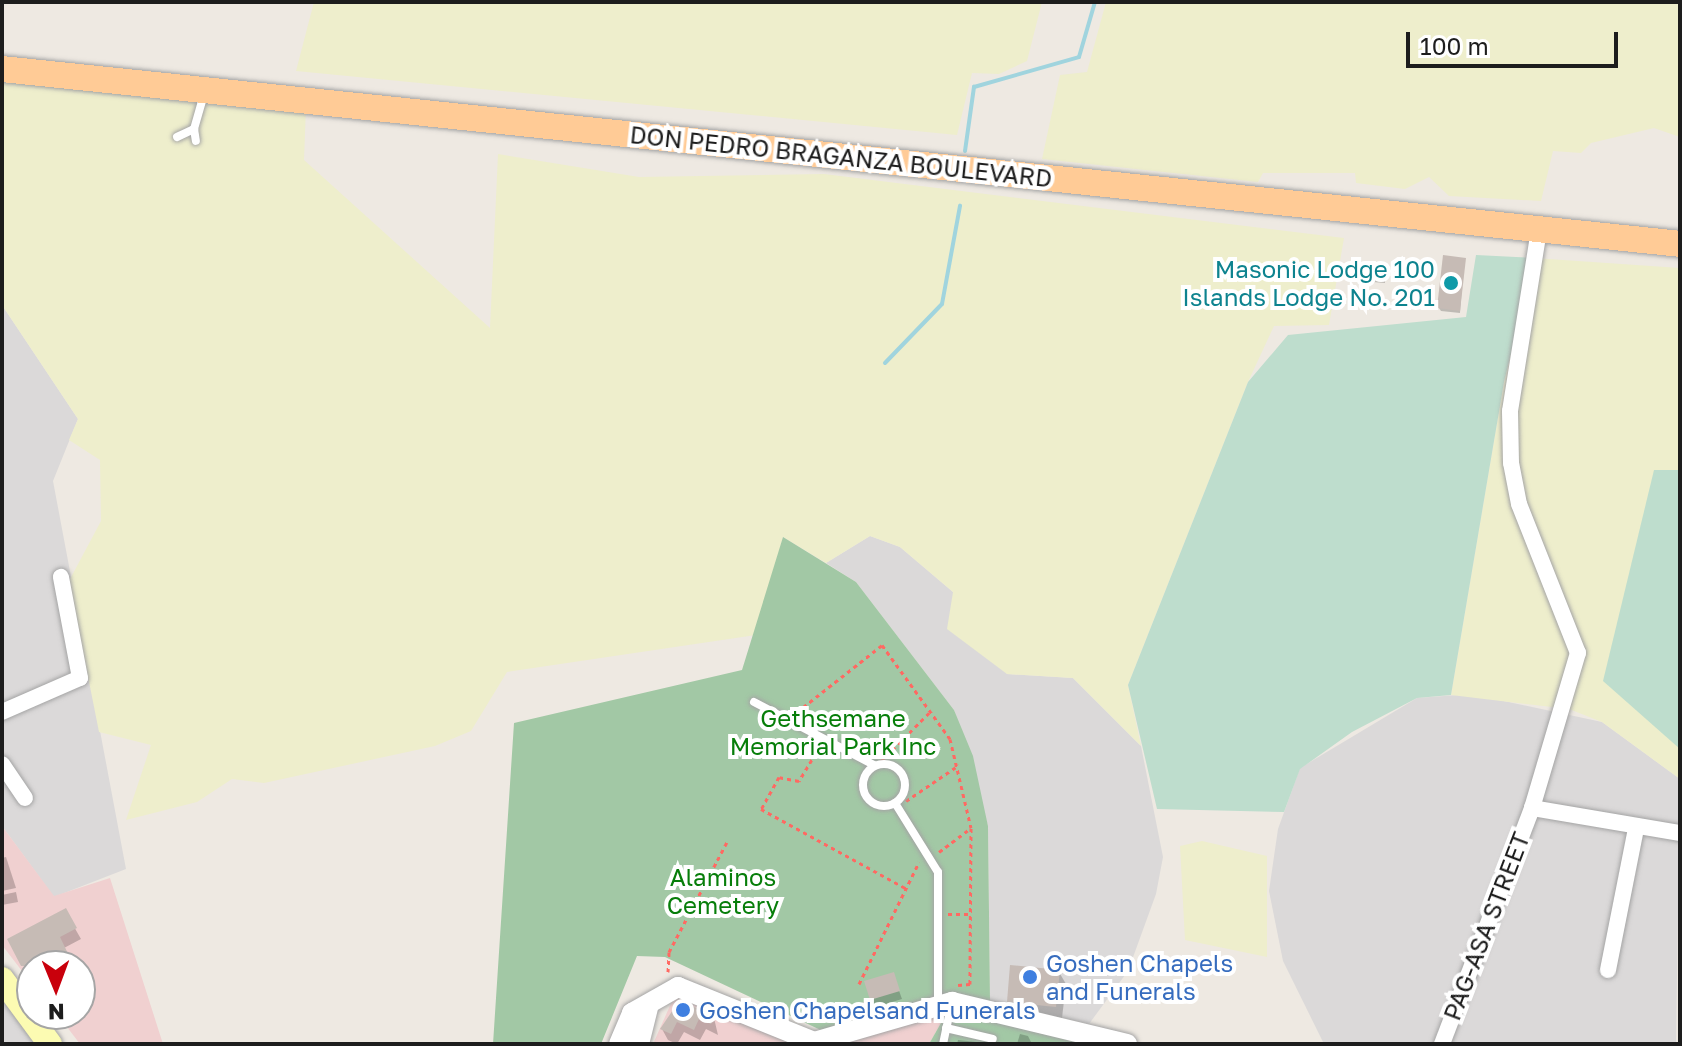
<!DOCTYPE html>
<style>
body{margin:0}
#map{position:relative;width:1682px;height:1046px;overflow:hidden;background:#eee9e2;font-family:"Golos Text",sans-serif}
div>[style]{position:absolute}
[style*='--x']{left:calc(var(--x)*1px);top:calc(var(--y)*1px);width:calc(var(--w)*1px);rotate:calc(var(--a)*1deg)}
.residential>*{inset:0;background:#dbd9d9}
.commercial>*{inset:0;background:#f0d0d0}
.farmland>*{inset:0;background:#eec}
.wetland>*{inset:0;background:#beddcd}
.cemetery>*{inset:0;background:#a2c8a5}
.shadow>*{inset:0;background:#0003}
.stream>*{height:4px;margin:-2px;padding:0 2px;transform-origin:2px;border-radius:2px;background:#a0d4de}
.building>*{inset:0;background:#c6bbb5}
.path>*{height:3px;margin-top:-1.5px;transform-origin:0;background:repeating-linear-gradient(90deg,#ff6962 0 4px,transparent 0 8px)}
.roads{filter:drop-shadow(0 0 2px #a4a4a4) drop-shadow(0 0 2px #a4a4a4)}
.service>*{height:8px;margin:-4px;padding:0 4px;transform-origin:4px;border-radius:4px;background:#fff}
.service>.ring{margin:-4px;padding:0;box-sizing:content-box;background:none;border:8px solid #fff;border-radius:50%}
.minor>*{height:16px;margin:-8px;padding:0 8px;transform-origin:8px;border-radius:8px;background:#fff}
.tertiary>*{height:20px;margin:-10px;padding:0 10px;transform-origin:10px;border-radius:10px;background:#fff}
.secondary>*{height:24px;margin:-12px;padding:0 12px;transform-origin:12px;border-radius:12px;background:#fcfbb2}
.primary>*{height:26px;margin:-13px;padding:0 13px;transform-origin:13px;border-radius:13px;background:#ffcb96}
.dots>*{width:22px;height:22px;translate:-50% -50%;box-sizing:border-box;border:4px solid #fff;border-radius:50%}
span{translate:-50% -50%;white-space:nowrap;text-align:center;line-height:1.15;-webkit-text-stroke:8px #fff;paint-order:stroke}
.street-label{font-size:24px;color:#1d1d1d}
.culture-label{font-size:24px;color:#0d838f}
.right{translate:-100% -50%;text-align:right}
.park-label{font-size:24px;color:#077e0a}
.shop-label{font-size:24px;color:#366cbe}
.left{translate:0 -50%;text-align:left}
.frame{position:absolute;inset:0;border:4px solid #1d1d1d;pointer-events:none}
.north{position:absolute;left:16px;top:950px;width:80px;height:80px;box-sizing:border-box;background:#fff;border:2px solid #a5a5a5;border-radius:50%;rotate:179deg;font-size:22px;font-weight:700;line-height:32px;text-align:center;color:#1d1d1d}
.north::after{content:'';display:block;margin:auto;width:28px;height:36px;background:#c9000c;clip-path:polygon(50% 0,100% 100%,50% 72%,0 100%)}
.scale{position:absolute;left:1406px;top:32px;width:212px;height:36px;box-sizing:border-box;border:4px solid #1d1d1d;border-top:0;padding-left:10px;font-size:24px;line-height:28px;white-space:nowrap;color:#1d1d1d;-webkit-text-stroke:6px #fff;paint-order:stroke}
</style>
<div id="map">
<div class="residential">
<div style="clip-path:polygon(2px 305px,78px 419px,53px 481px,126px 869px,54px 897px,2px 826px)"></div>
<div style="clip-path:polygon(870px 536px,900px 547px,953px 592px,1007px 674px,1073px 678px,1141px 746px,1163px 857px,1156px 894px,1128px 971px,1089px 1024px,990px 1001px,988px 826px,954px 710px,856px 582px,826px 563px)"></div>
<div style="clip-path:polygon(1471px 694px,1602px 722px,1680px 779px,1676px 1044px,1324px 1044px,1283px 961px,1269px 891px,1278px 829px,1300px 768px,1417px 698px)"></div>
<div style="clip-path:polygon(2px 996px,36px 1044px,2px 1044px)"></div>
</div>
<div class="commercial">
<div style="clip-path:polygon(2px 826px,54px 896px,110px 878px,163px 1044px,80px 1044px,57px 1014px,80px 1014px,80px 966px,32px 966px,32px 984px,2px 945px)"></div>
<div style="clip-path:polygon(686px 993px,806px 1044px,653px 1044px,673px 999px)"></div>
<div style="clip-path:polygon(947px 1013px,929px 1044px,836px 1044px)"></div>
</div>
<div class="farmland">
<div style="clip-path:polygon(314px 2px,1042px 2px,1027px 61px,999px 74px,972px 73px,957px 135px,296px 71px)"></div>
<div style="clip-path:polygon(1106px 2px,1680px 2px,1680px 137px,1654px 128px,1591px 143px,1581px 153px,1553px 151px,1541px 201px,1449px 196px,1429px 177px,1405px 189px,1356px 183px,1355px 173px,1263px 173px,1258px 182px,1042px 159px,1060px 75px,1087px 72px)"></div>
<div style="clip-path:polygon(2px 78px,306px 107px,304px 160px,490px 328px,498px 154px,639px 177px,824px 174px,1344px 238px,1329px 325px,1274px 326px,1248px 382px,1128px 685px,1141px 746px,1073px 678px,1007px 674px,947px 629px,953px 592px,900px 547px,870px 536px,826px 563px,783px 537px,756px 635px,507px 672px,471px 731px,435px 746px,264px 783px,232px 779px,197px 802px,126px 820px,151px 745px,99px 732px,69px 581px,101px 521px,100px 460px,69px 440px,78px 419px,2px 305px)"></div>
<div style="clip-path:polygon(1534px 258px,1680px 268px,1680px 779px,1602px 722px,1569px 709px,1451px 695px,1504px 382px)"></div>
<div style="clip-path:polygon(1202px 841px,1267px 856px,1267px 957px,1185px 940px,1180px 846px)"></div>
</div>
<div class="wetland">
<div style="clip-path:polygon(1476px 255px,1534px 258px,1504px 382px,1451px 695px,1417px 698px,1352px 732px,1300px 769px,1284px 812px,1157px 809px,1128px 685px,1248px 382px,1288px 335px,1466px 317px)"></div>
<div style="clip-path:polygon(1654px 470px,1680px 470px,1680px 749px,1603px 681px)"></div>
</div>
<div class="cemetery">
<div style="clip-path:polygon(783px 537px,856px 582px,954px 710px,973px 756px,988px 826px,990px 1001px,827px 1033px,665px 957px,637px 956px,601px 1044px,493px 1044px,514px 723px,742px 670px)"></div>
<div style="clip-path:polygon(949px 1009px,1107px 1044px,929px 1044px)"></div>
</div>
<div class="shadow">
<div style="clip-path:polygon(1464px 260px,1460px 313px,1441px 311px,1439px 308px)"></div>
<div style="clip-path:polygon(1385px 268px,1385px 283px,1373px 282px,1372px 280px)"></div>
<div style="clip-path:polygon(6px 857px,16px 888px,2px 891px,2px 858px)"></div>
<div style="clip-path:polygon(16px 892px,18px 902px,2px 905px,2px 895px)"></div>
<div style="clip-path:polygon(65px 911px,81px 939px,64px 948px,73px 966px,32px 966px,32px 972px,15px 949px)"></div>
<div style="clip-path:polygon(1059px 972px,1066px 984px,1062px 1018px,1015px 1013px,1009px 1001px)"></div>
<div style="clip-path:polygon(893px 974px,902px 999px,872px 1008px,878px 1018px,843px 1028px,837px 1013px,872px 1002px,866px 982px)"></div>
<div style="clip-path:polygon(83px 983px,91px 995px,80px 1003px,80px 984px)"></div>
<div style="clip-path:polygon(680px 1004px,714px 1018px,718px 1035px,706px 1029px,700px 1040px,684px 1032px,677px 1044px,668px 1040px,662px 1029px)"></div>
<div style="clip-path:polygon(1020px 1034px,1028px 1036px,1032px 1044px,1017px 1044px)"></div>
<div style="clip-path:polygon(958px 1040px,995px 1044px,957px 1044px)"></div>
</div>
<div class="stream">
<div style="--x:965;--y:151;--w:65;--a:-82"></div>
<div style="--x:974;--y:87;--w:109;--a:-15.9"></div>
<div style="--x:1079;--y:57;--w:57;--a:-73.8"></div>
<div style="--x:885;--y:363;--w:82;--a:-46"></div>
<div style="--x:942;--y:304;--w:100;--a:-79.6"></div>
</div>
<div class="building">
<div style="clip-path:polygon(1443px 255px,1466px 258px,1460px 311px,1437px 308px)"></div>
<div style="clip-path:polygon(66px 908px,77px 928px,60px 937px,74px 966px,21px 966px,7px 939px)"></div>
<div style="clip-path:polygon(1010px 965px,1060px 970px,1056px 1007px,1007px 1002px)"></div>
<div style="clip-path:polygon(894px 972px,900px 991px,870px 1000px,864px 981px)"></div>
<div style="clip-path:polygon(870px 1000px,876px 1011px,838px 1022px,835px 1012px)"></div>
<div style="clip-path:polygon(679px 1001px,716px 1016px,711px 1024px,699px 1019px,694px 1030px,677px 1022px,671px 1034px,660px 1029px)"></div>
</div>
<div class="path">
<div style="--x:797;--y:712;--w:108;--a:-38.2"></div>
<div style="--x:882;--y:645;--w:116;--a:54.1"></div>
<div style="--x:950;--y:739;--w:91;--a:76.7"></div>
<div style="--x:971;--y:828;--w:156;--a:90.4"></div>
<div style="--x:970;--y:984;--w:12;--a:175"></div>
<div style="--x:820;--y:746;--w:41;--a:121"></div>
<div style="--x:799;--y:781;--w:20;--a:-169"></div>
<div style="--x:779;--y:777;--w:37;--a:119"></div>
<div style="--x:761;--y:809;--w:166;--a:28.7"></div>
<div style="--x:881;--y:761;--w:71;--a:-45"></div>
<div style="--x:906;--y:801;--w:64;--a:-34.2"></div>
<div style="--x:939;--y:852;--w:40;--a:-37"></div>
<div style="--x:948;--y:914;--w:24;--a:0"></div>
<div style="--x:668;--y:972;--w:20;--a:-87"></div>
<div style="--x:669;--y:952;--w:124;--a:-62.2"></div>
<div style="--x:859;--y:984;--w:136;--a:-63.8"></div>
</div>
<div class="roads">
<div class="service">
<div style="--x:194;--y:129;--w:12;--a:81"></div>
<div style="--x:177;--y:137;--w:19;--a:-25"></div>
<div style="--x:194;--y:129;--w:35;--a:-74"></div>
<div style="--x:754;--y:702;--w:136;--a:27.7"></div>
<div class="ring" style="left:863px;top:764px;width:34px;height:34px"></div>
<div style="--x:895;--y:803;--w:81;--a:58.1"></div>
<div style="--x:938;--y:872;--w:131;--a:90"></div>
<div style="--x:946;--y:1028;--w:48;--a:13.2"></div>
<div style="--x:943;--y:1044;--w:39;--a:-78"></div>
</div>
<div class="minor">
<div style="--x:2;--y:712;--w:85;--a:-23.6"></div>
<div style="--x:80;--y:678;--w:103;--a:-100.7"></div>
<div style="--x:2;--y:764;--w:41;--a:55.9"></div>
<div style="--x:1532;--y:808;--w:150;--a:9.6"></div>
<div style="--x:1608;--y:970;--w:145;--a:-78.8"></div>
<div style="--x:1442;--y:1044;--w:253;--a:-69.1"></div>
<div style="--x:1532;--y:808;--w:162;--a:-73.5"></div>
<div style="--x:1578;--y:653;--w:160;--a:-111.6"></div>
<div style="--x:1519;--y:504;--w:42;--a:-101"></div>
<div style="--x:1511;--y:463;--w:52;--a:-91.1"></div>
<div style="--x:1510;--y:411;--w:184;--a:-80.9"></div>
</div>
<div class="tertiary">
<div style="--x:619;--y:1044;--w:34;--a:-67"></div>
<div style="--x:632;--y:1013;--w:53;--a:-29.5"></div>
<div style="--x:678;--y:987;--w:147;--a:22"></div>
<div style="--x:814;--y:1042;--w:144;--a:-16.2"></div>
<div style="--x:952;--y:1002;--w:180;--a:13.5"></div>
<div style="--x:639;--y:1044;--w:38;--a:-76"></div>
</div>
<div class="secondary">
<div style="--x:2;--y:979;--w:81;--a:53.6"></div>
</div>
<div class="primary">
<div style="--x:2;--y:69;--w:1687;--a:5.95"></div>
</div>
</div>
<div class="dots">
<div style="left:1451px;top:283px;background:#0f9aa8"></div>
<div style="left:1030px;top:977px;background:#3f7fe0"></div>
<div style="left:683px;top:1010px;background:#3f7fe0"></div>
</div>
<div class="street-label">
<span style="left:841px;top:156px;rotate:6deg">DON PEDRO BRAGANZA BOULEVARD</span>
<span style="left:1486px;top:926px;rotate:-69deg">PAG-ASA STREET</span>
</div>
<div class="culture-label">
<span class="right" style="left:1435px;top:283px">Masonic Lodge 100<br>Islands Lodge No. 201</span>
</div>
<div class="park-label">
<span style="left:833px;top:732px">Gethsemane<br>Memorial Park Inc</span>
<span style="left:723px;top:891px">Alaminos<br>Cemetery</span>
</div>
<div class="shop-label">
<span class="left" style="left:1046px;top:977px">Goshen Chapels<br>and Funerals</span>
<span class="left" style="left:699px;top:1010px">Goshen Chapelsand Funerals</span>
</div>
<div class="frame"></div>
<div class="north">N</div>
<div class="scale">100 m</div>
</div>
